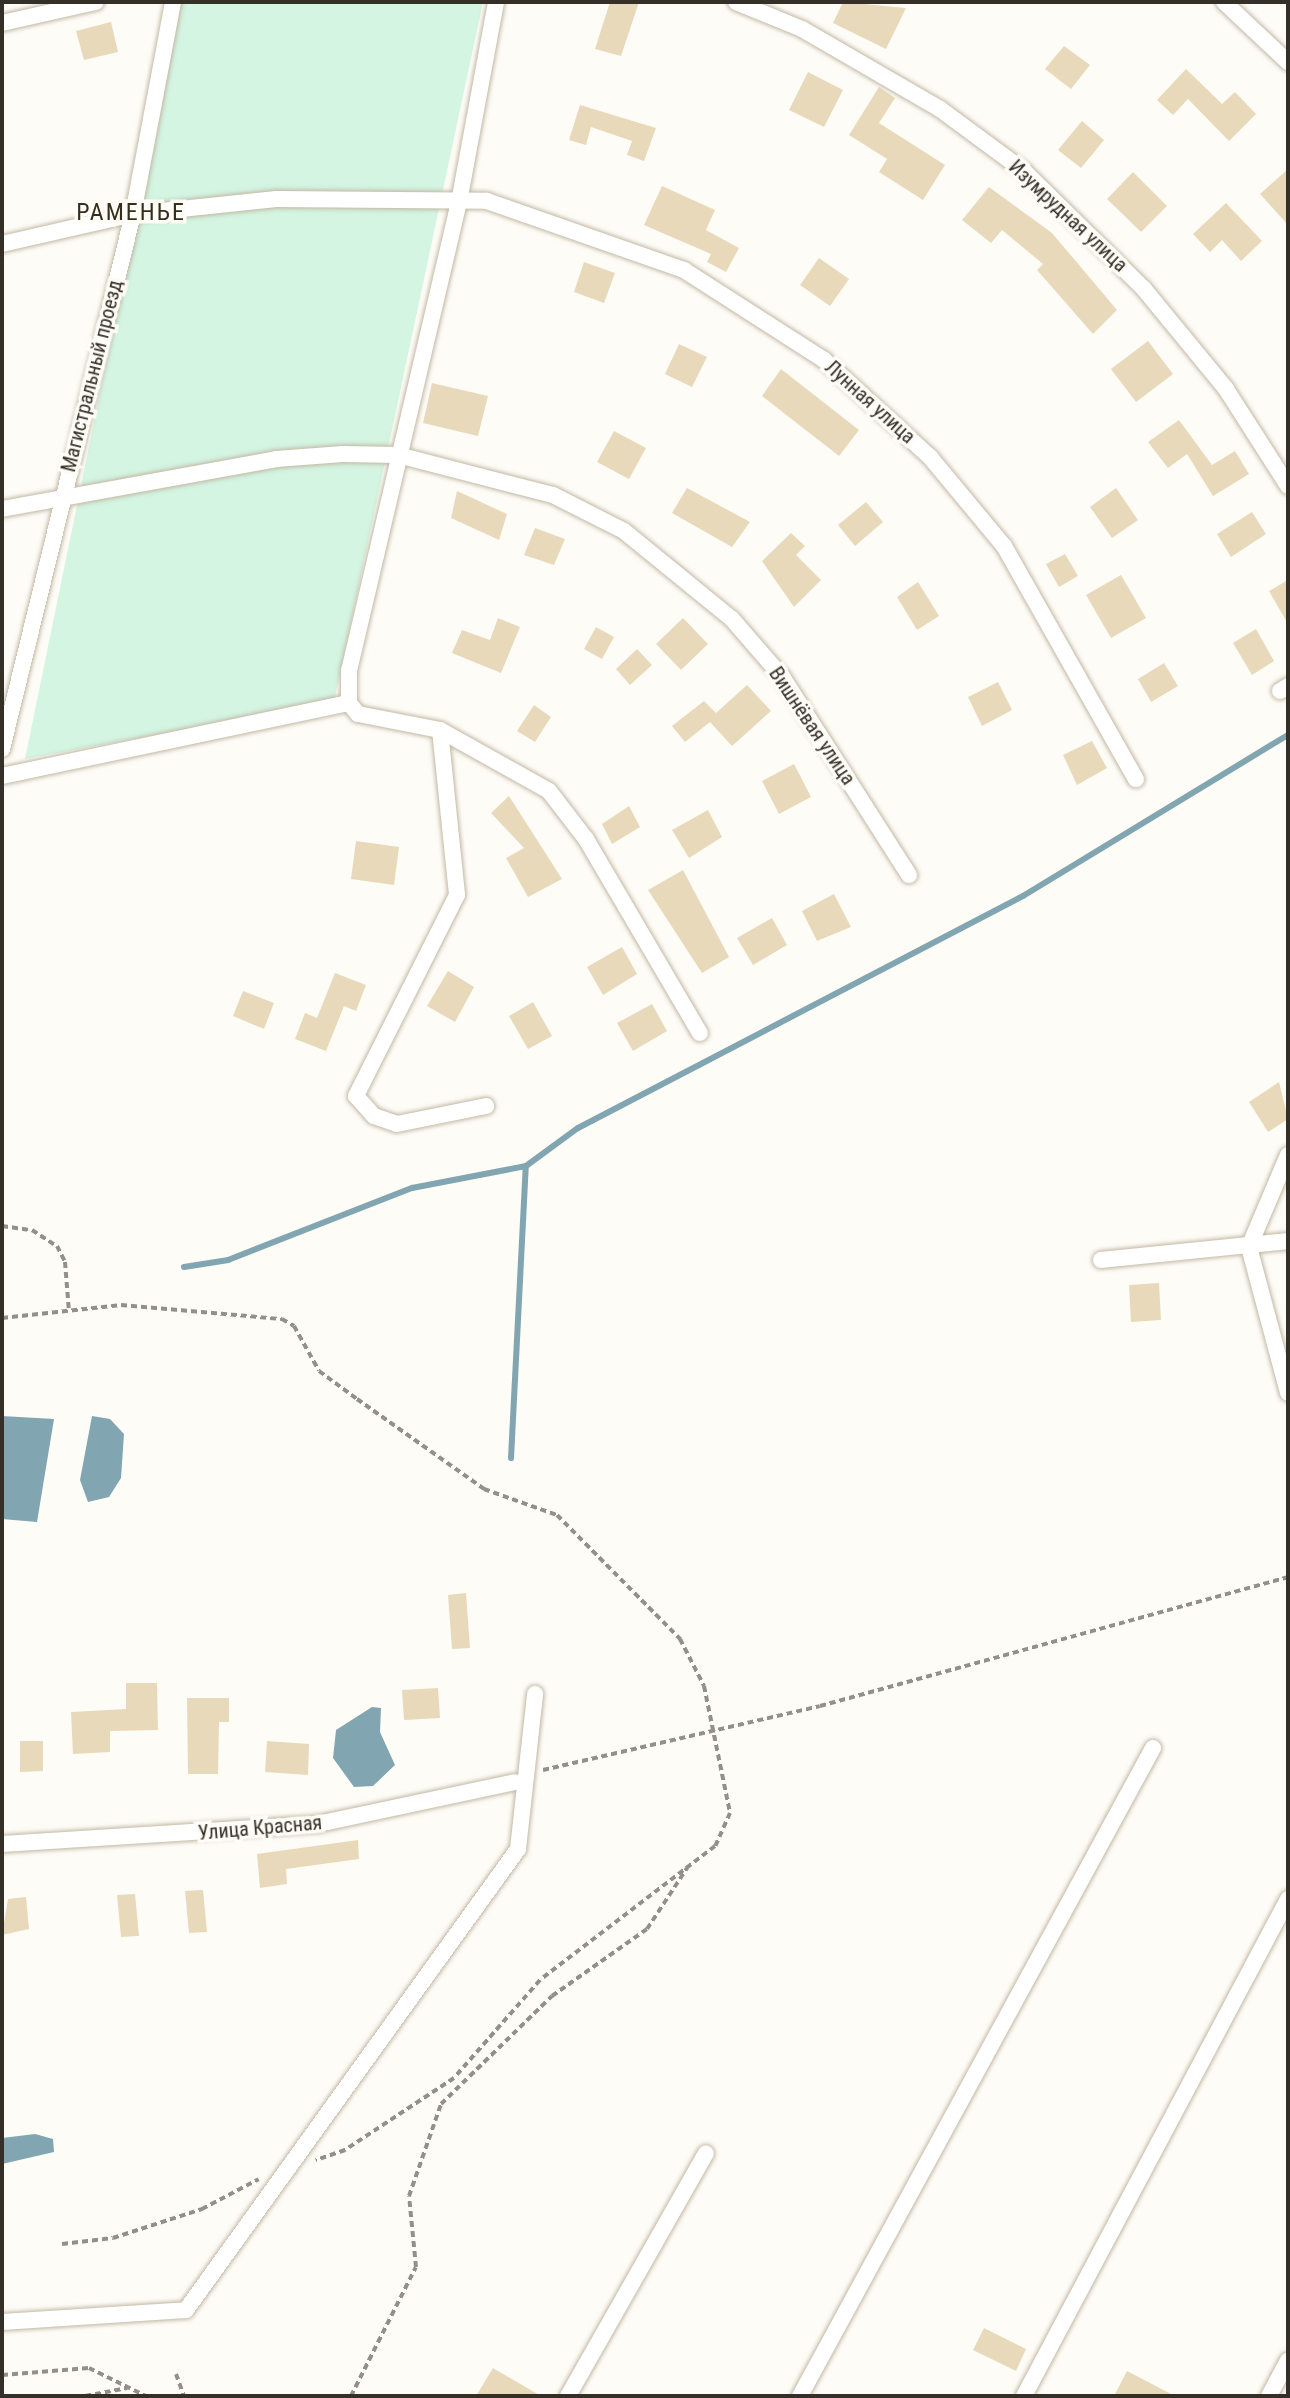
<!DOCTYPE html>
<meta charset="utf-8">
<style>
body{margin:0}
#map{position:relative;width:1290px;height:2398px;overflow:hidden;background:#fefcf7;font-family:"Roboto Condensed",sans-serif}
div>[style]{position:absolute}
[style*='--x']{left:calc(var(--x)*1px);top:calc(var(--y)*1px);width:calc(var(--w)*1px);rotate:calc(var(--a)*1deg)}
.green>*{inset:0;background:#d3f5e2}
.water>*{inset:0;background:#81a6b1}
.stream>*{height:6px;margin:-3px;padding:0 3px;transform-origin:3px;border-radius:3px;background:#81a6b1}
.building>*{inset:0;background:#e8d9bb}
.path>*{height:4px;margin-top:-2px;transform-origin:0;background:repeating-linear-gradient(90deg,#93908a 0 6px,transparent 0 10px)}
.roads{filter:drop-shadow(0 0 2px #c2b8a4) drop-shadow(0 0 2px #c2b8a4)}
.minor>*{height:16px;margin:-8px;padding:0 8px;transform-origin:8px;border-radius:8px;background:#fff}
span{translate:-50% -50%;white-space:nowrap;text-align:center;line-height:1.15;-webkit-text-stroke:7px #fefcf7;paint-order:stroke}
.street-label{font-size:20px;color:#343028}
.quarter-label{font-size:24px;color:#362e1d;letter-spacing:2px}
.frame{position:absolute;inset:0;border:4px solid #343028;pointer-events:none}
</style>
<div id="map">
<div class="green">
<div style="clip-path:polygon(180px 2px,483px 2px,334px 702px,25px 759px)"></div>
</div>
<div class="water">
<div style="clip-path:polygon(2px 1416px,54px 1419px,37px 1522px,2px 1519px)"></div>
<div style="clip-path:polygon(92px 1416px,110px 1419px,124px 1434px,121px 1478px,109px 1497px,88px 1502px,80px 1480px)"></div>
<div style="clip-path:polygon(372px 1707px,381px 1708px,380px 1732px,395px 1765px,373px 1786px,354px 1787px,333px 1758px,336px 1730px)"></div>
<div style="clip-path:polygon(35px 2134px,53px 2139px,54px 2152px,2px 2164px,2px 2138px)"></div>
</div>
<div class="stream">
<div style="--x:184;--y:1267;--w:45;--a:-9"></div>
<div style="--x:228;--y:1260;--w:198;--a:-21.4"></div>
<div style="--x:412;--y:1188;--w:116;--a:-10.9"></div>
<div style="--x:511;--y:1458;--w:292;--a:-87.1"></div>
<div style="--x:526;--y:1166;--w:64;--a:-36.2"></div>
<div style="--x:578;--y:1128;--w:502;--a:-27.54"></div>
<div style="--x:1023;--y:896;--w:310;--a:-31.3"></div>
</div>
<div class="building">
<div style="clip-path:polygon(610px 2px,639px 2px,621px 56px,595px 49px)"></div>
<div style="clip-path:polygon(843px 2px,906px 8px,886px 49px,833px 23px)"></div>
<div style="clip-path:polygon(111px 22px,118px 52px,84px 60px,76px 31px)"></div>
<div style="clip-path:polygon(1064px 46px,1090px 65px,1071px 89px,1045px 69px)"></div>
<div style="clip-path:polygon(1186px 69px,1222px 104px,1235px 92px,1256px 114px,1229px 141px,1188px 99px,1173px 115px,1157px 100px)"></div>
<div style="clip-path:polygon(808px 72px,843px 90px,824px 127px,789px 110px)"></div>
<div style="clip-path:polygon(879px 87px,895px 98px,879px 123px,945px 165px,923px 200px,879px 172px,887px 159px,849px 135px)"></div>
<div style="clip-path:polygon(580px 105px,656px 128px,644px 161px,627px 155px,632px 141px,591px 127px,586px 145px,569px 140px)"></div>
<div style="clip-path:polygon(1082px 121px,1104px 140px,1081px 168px,1058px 150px)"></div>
<div style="clip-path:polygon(1288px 169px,1288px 225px,1260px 194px)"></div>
<div style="clip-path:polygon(1133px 172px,1167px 206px,1141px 232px,1107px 199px)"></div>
<div style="clip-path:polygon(662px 186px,715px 210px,706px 230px,739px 248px,726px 272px,707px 262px,711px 254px,644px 225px)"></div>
<div style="clip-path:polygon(989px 187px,1052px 233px,1117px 310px,1093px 334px,1037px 270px,1043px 264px,1002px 230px,991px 243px,962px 220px)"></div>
<div style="clip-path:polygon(1226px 203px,1262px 241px,1241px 261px,1222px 240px,1210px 252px,1193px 234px)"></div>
<div style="clip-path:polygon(819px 258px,849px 279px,830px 306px,800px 285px)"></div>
<div style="clip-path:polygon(584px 262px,615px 273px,604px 303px,574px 292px)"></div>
<div style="clip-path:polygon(1148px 341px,1173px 374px,1136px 402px,1111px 369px)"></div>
<div style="clip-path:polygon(679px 344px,707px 357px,692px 387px,665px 374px)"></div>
<div style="clip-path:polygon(781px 369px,859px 430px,839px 456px,762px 396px)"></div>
<div style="clip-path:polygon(432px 383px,488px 396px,478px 436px,423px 423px)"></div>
<div style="clip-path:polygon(1179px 420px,1212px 465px,1235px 451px,1249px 474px,1213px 496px,1187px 454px,1168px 468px,1148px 442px)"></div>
<div style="clip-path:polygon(614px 431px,646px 448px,629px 479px,597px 462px)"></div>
<div style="clip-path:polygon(687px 488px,750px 522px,732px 547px,672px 513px)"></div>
<div style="clip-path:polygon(1116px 488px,1138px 520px,1112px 538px,1090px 507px)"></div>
<div style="clip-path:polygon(457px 491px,507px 514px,499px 540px,451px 518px)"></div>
<div style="clip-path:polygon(866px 502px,883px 522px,855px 546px,838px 525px)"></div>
<div style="clip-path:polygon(1252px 512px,1266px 534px,1231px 557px,1217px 534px)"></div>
<div style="clip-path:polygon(535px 528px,565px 539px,554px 565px,524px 555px)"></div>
<div style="clip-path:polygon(791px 533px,805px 546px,796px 555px,821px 580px,794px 607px,762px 561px)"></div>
<div style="clip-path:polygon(1065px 554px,1078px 576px,1059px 587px,1046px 564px)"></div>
<div style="clip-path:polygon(1121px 575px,1146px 618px,1111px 638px,1086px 595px)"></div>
<div style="clip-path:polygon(1288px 580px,1288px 624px,1269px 591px)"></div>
<div style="clip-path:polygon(918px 582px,939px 616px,917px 630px,897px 597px)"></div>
<div style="clip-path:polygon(498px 618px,520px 627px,501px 673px,452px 653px,462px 630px,490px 640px)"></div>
<div style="clip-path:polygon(683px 618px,708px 644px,681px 670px,656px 644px)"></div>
<div style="clip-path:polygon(596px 627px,614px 637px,602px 659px,584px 649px)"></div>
<div style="clip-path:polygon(1256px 629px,1274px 661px,1252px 675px,1233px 643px)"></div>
<div style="clip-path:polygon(637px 649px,652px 665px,630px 685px,616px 669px)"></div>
<div style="clip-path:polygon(1164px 663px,1178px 686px,1151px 702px,1138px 679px)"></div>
<div style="clip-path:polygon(998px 682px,1012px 710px,982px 726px,968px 697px)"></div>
<div style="clip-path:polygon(747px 685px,771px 711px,732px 746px,710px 722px,685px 742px,672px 726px,704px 701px,716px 713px)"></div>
<div style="clip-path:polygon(534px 705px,551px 717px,535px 742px,517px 731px)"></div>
<div style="clip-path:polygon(1092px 741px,1107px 768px,1077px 785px,1063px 755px)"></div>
<div style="clip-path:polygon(794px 764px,811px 797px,779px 814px,762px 781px)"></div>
<div style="clip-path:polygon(509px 796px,562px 879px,528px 897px,506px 858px,524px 848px,491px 813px)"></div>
<div style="clip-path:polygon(629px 806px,640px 827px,612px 844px,602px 824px)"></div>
<div style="clip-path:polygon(708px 810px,722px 837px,689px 858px,672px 830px)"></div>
<div style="clip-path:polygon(356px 841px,399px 847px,394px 885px,351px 879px)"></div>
<div style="clip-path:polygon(683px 870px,729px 957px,702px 973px,648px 890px)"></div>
<div style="clip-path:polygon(834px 894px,851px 927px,817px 941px,802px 911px)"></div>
<div style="clip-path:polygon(772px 918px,787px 945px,753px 965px,737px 938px)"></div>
<div style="clip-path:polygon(622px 947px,637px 974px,603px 995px,587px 967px)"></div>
<div style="clip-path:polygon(448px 971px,474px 987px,455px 1022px,427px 1006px)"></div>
<div style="clip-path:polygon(335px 973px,366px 985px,356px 1011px,344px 1006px,326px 1051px,295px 1039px,305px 1013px,317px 1018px)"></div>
<div style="clip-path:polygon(243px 991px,274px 1003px,264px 1029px,233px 1016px)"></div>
<div style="clip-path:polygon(533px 1002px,552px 1036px,528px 1049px,509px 1016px)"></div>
<div style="clip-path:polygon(652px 1004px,667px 1031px,633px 1051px,617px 1023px)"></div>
<div style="clip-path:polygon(1279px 1082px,1288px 1119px,1268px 1132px,1249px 1102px)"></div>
<div style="clip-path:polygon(1159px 1283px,1161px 1320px,1131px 1322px,1129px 1285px)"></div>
<div style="clip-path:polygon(466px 1593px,470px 1648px,452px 1649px,448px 1595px)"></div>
<div style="clip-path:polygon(126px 1683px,157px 1683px,158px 1730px,110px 1731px,110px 1752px,73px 1754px,71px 1712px,126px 1709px)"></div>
<div style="clip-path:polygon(438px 1688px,440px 1718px,404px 1720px,402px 1690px)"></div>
<div style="clip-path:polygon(187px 1698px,229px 1698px,229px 1722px,219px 1722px,218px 1774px,188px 1774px)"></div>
<div style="clip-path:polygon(20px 1741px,43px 1741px,43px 1771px,20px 1772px)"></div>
<div style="clip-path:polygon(267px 1741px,309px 1744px,308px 1775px,265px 1772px)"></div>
<div style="clip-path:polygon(358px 1840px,359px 1859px,286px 1869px,287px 1884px,260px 1888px,257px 1854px)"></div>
<div style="clip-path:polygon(203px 1890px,207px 1932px,189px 1933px,185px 1891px)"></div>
<div style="clip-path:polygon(135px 1894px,139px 1936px,121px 1937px,117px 1895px)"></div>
<div style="clip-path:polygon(26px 1897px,29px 1929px,2px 1935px,8px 1899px)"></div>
<div style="clip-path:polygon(984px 2328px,1026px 2349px,1016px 2371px,973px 2350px)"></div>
<div style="clip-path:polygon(493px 2368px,541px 2396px,476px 2396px)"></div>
<div style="clip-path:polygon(1127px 2371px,1175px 2396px,1114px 2396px)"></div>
</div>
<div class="path">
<div style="--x:2;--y:1226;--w:30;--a:8"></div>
<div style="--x:32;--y:1230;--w:30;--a:33"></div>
<div style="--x:57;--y:1246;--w:18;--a:63"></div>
<div style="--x:65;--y:1262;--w:50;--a:85.4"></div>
<div style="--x:2;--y:1318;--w:120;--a:-6.2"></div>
<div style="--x:121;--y:1305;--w:162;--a:5"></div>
<div style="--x:282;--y:1319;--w:14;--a:30"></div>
<div style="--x:294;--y:1326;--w:51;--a:60.9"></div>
<div style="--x:319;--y:1371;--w:47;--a:36.4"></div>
<div style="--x:357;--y:1399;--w:156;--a:35.3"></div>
<div style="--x:484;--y:1489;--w:77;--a:19.6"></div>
<div style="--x:557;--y:1515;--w:175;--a:45.2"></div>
<div style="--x:680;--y:1639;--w:53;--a:62.9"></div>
<div style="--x:704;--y:1686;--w:130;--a:78.4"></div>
<div style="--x:730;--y:1813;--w:36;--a:114"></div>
<div style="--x:715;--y:1846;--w:220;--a:142.6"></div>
<div style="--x:540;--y:1980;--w:130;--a:131.3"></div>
<div style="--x:454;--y:2078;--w:131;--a:146.6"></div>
<div style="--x:345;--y:2150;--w:31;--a:161"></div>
<div style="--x:543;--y:1770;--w:284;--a:-13"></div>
<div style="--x:820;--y:1706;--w:485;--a:-15.4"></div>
<div style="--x:62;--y:2244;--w:51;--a:-6.7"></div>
<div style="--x:113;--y:2238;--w:94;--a:-18"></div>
<div style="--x:202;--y:2209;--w:64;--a:-27.8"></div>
<div style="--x:176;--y:2374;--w:23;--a:70"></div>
<div style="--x:2;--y:2375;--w:87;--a:-4.6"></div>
<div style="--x:89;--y:2368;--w:64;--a:26.2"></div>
<div style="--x:85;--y:2396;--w:43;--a:-10.8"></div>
<div style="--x:351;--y:2396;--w:144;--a:-63.3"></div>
<div style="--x:416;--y:2267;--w:71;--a:-95.6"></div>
<div style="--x:409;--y:2196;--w:97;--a:-70.8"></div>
<div style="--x:441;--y:2104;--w:155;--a:-44.2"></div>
<div style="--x:552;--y:1996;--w:116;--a:-35.2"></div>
<div style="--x:647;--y:1929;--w:73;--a:-56.7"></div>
</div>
<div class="roads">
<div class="minor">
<div style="--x:736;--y:2;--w:71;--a:22.2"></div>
<div style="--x:802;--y:29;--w:160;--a:30.1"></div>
<div style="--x:940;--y:109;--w:104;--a:36.4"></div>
<div style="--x:1024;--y:171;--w:168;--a:44.5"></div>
<div style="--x:1144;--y:289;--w:129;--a:50.6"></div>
<div style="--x:1226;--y:389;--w:115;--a:57.4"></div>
<div style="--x:1224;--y:2;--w:88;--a:43.2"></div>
<div style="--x:2;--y:23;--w:96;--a:-12.6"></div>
<div style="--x:2;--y:244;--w:134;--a:-12.9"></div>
<div style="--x:133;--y:214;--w:144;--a:-6"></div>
<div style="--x:276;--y:199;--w:211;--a:0.5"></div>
<div style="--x:487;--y:201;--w:209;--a:19.3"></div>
<div style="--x:684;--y:270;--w:166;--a:32.7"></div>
<div style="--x:824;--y:360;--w:144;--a:42.5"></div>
<div style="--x:930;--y:457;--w:116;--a:50.3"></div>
<div style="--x:1004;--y:546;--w:268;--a:60.5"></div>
<div style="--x:2;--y:509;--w:279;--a:-10.3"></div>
<div style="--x:276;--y:459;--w:67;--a:-4.3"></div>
<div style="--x:343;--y:454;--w:55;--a:1"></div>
<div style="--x:398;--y:455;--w:160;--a:14.5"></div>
<div style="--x:553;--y:495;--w:80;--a:26.9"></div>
<div style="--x:624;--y:531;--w:139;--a:39.2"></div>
<div style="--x:732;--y:619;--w:78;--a:49.2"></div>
<div style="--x:783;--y:678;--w:234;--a:57.4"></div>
<div style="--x:1280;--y:691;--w:9;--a:-32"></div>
<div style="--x:349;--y:703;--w:32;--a:-90"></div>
<div style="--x:349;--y:671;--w:482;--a:-76.8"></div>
<div style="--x:459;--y:202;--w:203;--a:-79.5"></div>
<div style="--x:349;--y:703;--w:14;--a:51"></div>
<div style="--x:358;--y:714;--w:84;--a:11"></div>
<div style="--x:440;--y:730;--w:125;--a:29.2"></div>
<div style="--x:549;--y:791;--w:61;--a:52.4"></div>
<div style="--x:586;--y:839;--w:225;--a:59.6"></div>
<div style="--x:440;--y:730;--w:166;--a:84.1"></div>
<div style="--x:457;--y:895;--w:225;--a:116.7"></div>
<div style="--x:356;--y:1096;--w:27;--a:48"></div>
<div style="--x:374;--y:1116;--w:24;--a:19"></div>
<div style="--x:397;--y:1124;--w:91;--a:-11.4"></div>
<div style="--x:2;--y:749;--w:551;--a:-76.24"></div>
<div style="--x:133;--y:214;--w:216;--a:-79.3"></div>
<div style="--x:2;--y:776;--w:355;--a:-11.9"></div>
<div style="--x:1288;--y:1155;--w:100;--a:113"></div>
<div style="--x:1249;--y:1247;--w:151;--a:75"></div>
<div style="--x:1101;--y:1260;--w:188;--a:-5.8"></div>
<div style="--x:2;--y:1844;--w:317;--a:-3.6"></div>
<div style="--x:318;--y:1824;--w:201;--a:-12"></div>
<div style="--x:2;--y:2322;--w:184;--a:-3.7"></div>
<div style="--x:186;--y:2310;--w:568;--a:-54.24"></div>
<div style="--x:518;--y:1849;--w:156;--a:-83.7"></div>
<div style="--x:568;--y:2396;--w:279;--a:-60.4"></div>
<div style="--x:800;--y:2396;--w:738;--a:-61.42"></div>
<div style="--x:1024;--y:2396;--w:563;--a:-62.02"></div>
<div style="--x:1269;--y:2396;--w:40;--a:-62"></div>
</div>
</div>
<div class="street-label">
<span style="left:1068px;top:216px;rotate:43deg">Изумрудная улица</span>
<span style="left:92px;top:376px;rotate:-76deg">Магистральный проезд</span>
<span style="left:870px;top:402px;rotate:42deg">Лунная улица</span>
<span style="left:812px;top:726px;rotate:56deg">Вишнёвая улица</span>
<span style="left:260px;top:1828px;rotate:-5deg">Улица Красная</span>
</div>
<div class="quarter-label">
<span style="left:131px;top:213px">РАМЕНЬЕ</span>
</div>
<div class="frame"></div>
</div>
